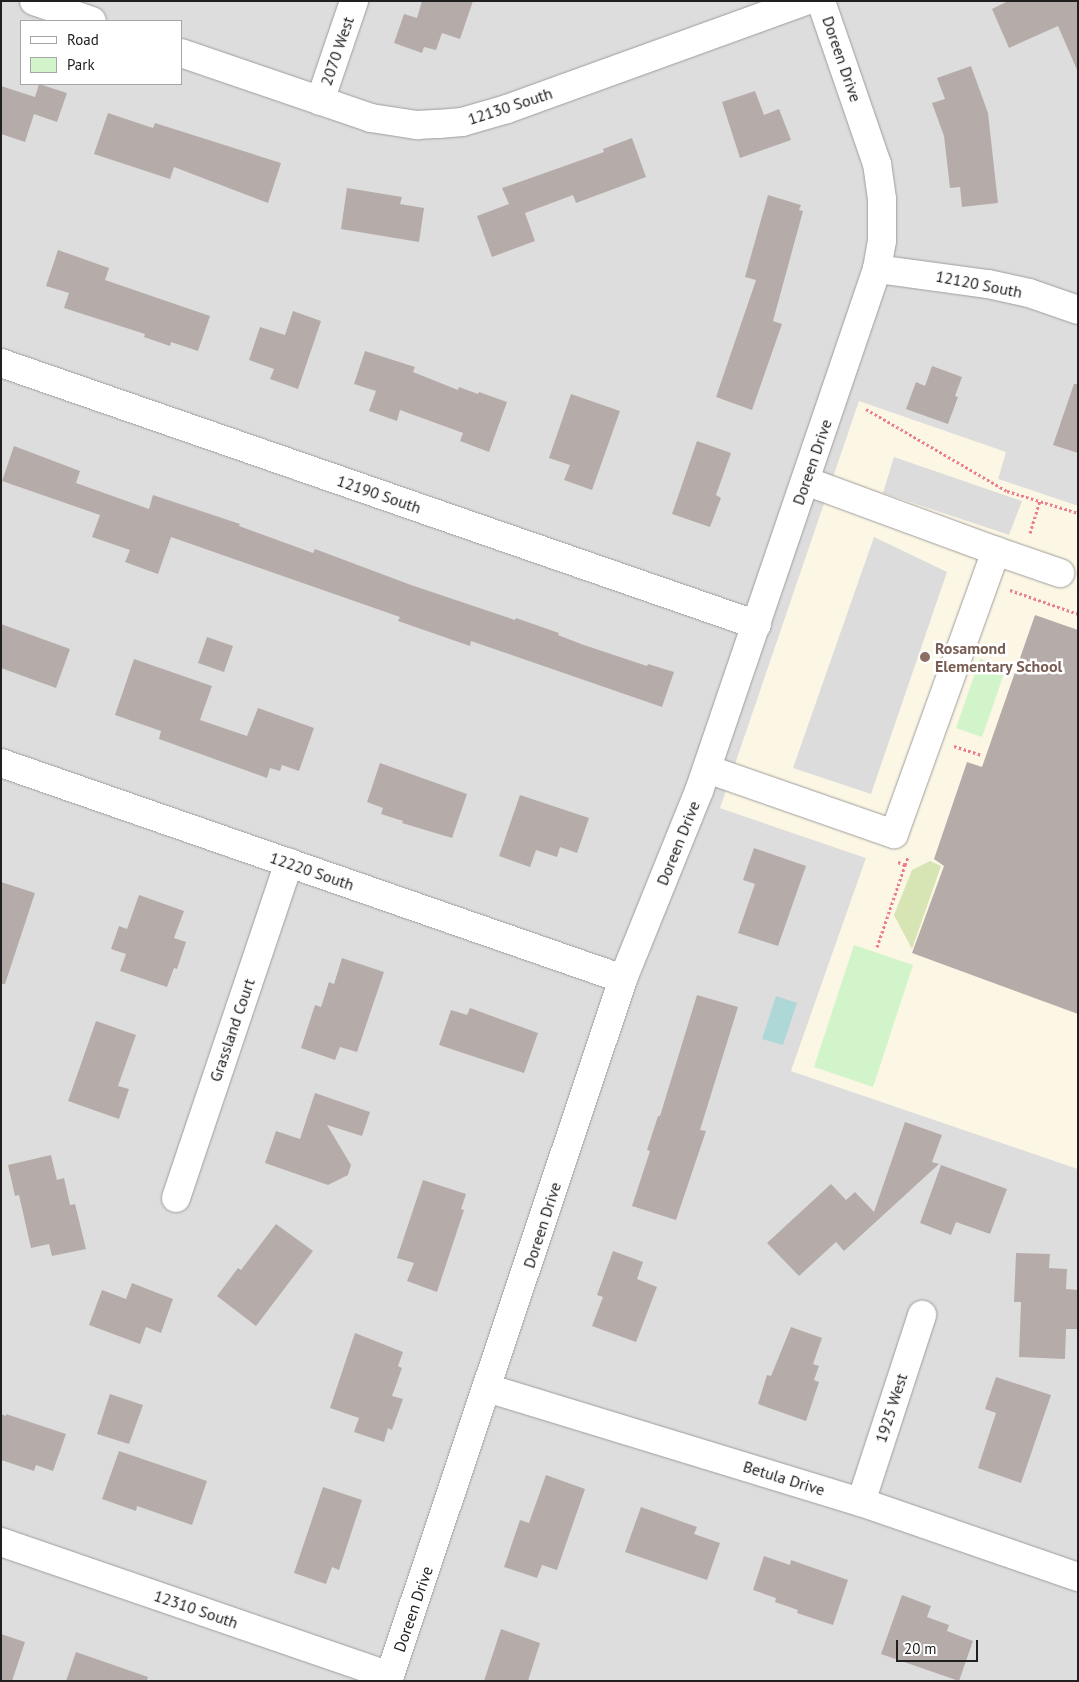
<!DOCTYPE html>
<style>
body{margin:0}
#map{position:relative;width:1079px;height:1682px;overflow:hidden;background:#efebe7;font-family:"PT Sans",sans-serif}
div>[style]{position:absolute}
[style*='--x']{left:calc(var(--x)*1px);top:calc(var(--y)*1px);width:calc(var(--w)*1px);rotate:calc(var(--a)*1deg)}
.residential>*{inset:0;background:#dedddd}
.education>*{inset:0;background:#fcf6e4}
.grass>*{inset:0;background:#d7e4b3}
.park>*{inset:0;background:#d1f4ca}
.parking>*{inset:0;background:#dcdcdc}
.water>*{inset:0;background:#add8d7}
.building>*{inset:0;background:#b5acaa}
.path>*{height:3px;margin-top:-1.5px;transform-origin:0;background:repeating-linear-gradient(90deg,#eb7d8c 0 2.5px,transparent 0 5px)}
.roads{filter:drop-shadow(0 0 1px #9d9d9d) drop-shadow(0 0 1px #9d9d9d)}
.minor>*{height:28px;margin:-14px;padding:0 14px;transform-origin:14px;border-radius:14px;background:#fff}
.dots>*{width:14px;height:14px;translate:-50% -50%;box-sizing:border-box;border:2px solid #fff;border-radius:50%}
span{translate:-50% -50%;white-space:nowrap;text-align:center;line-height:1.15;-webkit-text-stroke:5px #fff;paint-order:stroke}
.street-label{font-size:16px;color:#202020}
.education-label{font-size:16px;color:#785e54;font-weight:700}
.left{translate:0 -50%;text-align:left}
.frame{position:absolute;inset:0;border:2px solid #202020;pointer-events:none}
.legend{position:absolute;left:20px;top:20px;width:162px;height:65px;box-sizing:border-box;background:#fff;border:1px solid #a6a6a6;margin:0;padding:6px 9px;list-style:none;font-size:15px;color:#202020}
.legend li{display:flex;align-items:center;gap:10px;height:25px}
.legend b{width:25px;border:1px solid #a6a6a6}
.scale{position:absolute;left:896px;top:1640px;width:82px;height:22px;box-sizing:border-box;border:2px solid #202020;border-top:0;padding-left:6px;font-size:15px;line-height:18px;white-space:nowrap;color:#202020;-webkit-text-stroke:4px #fff;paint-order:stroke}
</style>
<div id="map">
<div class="residential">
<div style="clip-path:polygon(evenodd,1px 1px,1078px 1px,1078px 506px,998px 479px,1006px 452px,720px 808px,866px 858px,791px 1071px,1078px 1169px,1078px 1681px,1px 1681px,1px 1px,21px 21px,181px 21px,181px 84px,21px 84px,21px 21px)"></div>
</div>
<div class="education">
<div style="clip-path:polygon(859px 401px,1006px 452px,998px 479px,1078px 506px,1078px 1169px,791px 1071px,866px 858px,720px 808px)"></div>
</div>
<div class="grass">
<div style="clip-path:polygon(930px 861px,941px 866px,912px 949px,894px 915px,912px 870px)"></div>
</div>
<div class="park">
<div style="clip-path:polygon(980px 659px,1006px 668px,982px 737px,956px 728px)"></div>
<div style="clip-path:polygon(854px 945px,913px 965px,873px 1087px,814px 1067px)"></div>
</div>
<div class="parking">
<div style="clip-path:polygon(894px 457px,1022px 501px,1009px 535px,883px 493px)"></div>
<div style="clip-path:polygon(874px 537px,947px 572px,871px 794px,793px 768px)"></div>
</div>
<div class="water">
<div style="clip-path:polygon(776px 996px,797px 1003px,783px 1045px,762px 1039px)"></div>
</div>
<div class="building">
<div style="clip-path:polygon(422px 1px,473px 1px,460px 39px,442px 33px,436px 50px,424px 47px,422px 53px,394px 43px,404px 14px,417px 18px)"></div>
<div style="clip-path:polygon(1008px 1px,1078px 1px,1078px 72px,1058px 26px,1009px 48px,992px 9px)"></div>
<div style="clip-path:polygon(971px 66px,988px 113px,998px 203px,962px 207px,960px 187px,950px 188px,944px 136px,932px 103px,945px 99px,937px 78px)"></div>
<div style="clip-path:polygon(39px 84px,67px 93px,57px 122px,34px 114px,25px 142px,1px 134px,1px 86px,35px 97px)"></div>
<div style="clip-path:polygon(755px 91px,764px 115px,779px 109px,791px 140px,740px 158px,722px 102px)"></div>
<div style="clip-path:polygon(108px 113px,153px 128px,155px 123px,281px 163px,268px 203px,174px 167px,170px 179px,94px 154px)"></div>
<div style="clip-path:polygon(632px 138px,646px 177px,576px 203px,573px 195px,525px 213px,535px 241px,492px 257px,477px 216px,509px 204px,502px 188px,604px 152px,603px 149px)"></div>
<div style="clip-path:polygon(347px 188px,402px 197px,400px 204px,424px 208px,419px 242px,341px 229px)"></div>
<div style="clip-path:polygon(768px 195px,801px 205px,799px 210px,803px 211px,773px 321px,782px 324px,752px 410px,716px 397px,756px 280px,745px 277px)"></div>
<div style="clip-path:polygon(58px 250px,109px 268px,105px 280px,210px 316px,198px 351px,171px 342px,170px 346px,144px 337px,145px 334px,64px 308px,69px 293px,46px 286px)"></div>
<div style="clip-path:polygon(293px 311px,321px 321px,298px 389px,270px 379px,274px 369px,249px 360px,260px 327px,285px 335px)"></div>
<div style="clip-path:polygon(365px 351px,415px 367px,413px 372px,458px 390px,459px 387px,478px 394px,479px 392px,507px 402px,489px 452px,460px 441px,463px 433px,400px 410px,397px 421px,369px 411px,376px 391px,354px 384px)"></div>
<div style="clip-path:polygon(932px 366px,962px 377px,955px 396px,958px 397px,948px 424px,906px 409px,916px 382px,925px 386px)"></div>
<div style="clip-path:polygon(1074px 384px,1078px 384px,1078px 453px,1053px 445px)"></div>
<div style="clip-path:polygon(571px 394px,620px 411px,592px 490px,564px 480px,570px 465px,549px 458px)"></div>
<div style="clip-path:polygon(697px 441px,731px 453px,716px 495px,721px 498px,710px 527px,672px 514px)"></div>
<div style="clip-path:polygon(14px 446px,80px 471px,76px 483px,149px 509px,153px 495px,240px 524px,239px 526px,313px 553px,315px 549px,411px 585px,515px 620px,516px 618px,559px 633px,558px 635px,581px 644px,647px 666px,648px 664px,674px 672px,662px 707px,471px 641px,470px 646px,398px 621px,400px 617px,171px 537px,158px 574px,125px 562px,130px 550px,92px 537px,100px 515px,2px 481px)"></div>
<div style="clip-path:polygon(1035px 615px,1078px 630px,1078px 1014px,912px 953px,944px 866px,934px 859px,967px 762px,982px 767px)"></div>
<div style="clip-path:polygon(1px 624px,70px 649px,56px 688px,1px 668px)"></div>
<div style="clip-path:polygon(207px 637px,233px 646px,224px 672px,198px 663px)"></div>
<div style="clip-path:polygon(134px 659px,212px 686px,200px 720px,247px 736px,258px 708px,314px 728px,299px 771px,282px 765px,280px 771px,270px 768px,267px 778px,159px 739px,161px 731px,115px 715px)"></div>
<div style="clip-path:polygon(380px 763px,467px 794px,452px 838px,402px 823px,403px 821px,381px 814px,383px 808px,367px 802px)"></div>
<div style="clip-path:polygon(520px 795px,589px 818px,577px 853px,560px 847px,557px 857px,536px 850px,530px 867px,499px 856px)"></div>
<div style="clip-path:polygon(754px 848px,806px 866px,778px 946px,738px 933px,755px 884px,743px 880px)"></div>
<div style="clip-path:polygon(1px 882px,35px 893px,5px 984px,1px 984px)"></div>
<div style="clip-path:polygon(139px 895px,184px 911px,174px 938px,186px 942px,177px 969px,174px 968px,167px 987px,120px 971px,126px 954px,111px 949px,119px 926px,127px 929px)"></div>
<div style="clip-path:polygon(342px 958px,384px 972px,357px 1052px,340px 1047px,335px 1060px,301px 1048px,315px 1005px,321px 1007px,329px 982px,334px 984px)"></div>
<div style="clip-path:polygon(697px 995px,738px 1007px,700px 1130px,706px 1131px,676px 1220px,632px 1206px,650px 1151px,647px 1150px,658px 1116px,660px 1116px)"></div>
<div style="clip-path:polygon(470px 1008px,538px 1033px,524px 1073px,439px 1045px,451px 1010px,467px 1015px)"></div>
<div style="clip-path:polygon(96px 1021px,136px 1035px,118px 1086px,129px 1089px,119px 1119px,68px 1101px)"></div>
<div style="clip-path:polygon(315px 1093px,370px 1112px,362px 1136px,327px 1125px,351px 1165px,348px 1175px,328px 1185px,265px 1163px,276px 1131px,300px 1139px)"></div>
<div style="clip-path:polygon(905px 1122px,942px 1135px,932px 1162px,939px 1164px,844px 1251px,836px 1242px,799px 1276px,767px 1243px,831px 1184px,846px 1200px,855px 1192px,874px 1212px)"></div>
<div style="clip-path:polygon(51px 1155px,57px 1180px,64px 1178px,70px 1205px,75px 1204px,86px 1249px,52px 1256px,49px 1244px,31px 1248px,19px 1195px,15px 1196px,8px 1165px)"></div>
<div style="clip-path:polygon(941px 1165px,1007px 1189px,990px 1234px,956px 1222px,951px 1235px,920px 1223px)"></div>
<div style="clip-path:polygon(423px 1180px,466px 1194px,461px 1209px,464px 1210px,437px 1292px,407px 1281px,414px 1263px,397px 1258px)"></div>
<div style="clip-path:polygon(276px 1224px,313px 1251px,256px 1326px,217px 1296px,238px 1268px,241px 1270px)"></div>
<div style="clip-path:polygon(613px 1251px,643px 1262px,637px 1279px,657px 1287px,636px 1342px,592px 1326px,603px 1297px,597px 1295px)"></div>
<div style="clip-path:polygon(1016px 1253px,1050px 1254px,1049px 1268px,1067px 1269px,1066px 1289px,1078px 1290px,1078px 1329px,1066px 1329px,1065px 1359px,1019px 1357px,1021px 1302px,1014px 1302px)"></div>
<div style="clip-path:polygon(132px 1283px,173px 1299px,161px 1333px,146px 1327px,140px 1344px,89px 1325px,102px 1290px,126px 1299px)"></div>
<div style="clip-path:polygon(791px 1327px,822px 1338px,813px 1364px,819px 1366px,814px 1380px,819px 1382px,806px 1421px,758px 1404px,767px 1375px,771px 1376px)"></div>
<div style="clip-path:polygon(355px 1333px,403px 1352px,398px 1366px,402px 1368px,392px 1396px,403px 1399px,392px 1430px,388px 1428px,384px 1442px,354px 1432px,359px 1418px,330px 1408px)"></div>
<div style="clip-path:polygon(996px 1377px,1051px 1395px,1021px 1483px,978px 1468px,996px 1413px,985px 1409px)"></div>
<div style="clip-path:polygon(110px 1394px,143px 1405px,129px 1444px,97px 1434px)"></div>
<div style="clip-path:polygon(1px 1414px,6px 1416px,6px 1414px,66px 1434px,53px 1471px,36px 1465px,34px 1471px,1px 1460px)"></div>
<div style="clip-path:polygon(119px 1451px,207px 1481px,192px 1525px,137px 1506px,136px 1511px,102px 1499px)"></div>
<div style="clip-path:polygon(546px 1475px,585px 1489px,557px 1570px,542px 1565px,537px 1578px,504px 1567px,520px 1520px,529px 1523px)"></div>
<div style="clip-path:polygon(323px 1487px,362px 1500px,339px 1570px,332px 1567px,326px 1584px,294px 1573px)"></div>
<div style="clip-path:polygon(641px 1507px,697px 1527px,694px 1534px,720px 1543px,707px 1580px,625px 1552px)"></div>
<div style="clip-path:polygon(764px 1556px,790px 1565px,791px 1560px,848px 1580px,833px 1625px,797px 1613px,798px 1610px,775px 1602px,776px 1598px,753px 1590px)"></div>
<div style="clip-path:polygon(902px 1595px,931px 1606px,927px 1617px,949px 1625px,947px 1631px,973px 1641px,959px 1681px,881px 1654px)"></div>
<div style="clip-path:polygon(501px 1629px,540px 1643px,528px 1681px,484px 1681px)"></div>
<div style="clip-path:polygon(1px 1634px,25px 1642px,12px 1681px,1px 1681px)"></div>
<div style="clip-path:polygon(76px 1652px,148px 1677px,147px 1681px,66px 1681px)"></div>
</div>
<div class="path">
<div style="--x:866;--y:409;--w:163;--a:30.2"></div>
<div style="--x:1007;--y:491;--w:74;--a:17.2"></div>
<div style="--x:1030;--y:533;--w:34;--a:-73"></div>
<div style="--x:1010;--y:590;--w:72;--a:19.4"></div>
<div style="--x:954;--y:746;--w:29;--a:18"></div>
<div style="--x:898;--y:862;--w:8;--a:23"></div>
<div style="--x:905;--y:865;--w:9;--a:-69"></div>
<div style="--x:877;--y:947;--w:87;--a:-71.1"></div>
</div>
<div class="roads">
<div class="minor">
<div style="--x:34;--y:1;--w:61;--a:19"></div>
<div style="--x:181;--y:53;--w:201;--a:18.9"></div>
<div style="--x:371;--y:118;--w:47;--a:8.7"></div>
<div style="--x:417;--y:125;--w:22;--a:-3"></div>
<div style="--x:439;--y:124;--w:23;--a:-5"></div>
<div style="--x:462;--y:122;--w:47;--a:-16.1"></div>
<div style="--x:507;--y:109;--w:317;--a:-19.9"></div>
<div style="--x:320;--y:101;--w:106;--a:-71.2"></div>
<div style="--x:877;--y:269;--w:112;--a:7.7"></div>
<div style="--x:988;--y:284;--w:42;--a:12.4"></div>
<div style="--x:1029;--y:293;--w:52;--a:19.1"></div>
<div style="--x:1;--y:363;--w:800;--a:19.11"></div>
<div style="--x:996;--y:551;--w:68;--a:19"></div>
<div style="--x:1;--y:763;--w:658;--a:19.15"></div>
<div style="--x:707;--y:769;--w:198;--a:19.2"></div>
<div style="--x:894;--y:834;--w:301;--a:-70.2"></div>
<div style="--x:996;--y:551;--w:202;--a:-159.8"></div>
<div style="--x:176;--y:1198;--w:354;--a:-71.4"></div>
<div style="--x:487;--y:1388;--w:391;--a:17"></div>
<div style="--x:861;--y:1502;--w:230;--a:19.1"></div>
<div style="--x:861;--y:1502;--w:197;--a:-71.9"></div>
<div style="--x:1;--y:1542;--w:411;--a:19"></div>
<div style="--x:388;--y:1681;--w:740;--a:-71.49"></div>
<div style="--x:623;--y:979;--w:203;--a:-68"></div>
<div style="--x:699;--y:791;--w:552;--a:-71.17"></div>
<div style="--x:877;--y:269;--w:28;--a:-80"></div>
<div style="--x:882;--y:241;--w:42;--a:-90"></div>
<div style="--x:882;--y:199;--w:35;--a:-98"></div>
<div style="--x:877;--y:164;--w:172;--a:-109"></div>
</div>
</div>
<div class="dots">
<div style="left:925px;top:657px;background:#8d6e63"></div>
</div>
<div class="street-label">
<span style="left:337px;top:51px;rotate:-71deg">2070 West</span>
<span style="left:842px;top:59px;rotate:71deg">Doreen Drive</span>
<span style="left:510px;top:106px;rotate:-18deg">12130 South</span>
<span style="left:979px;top:284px;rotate:11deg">12120 South</span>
<span style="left:812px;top:462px;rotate:-71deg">Doreen Drive</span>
<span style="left:379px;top:494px;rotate:19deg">12190 South</span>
<span style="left:678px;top:843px;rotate:-68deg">Doreen Drive</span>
<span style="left:312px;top:871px;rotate:19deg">12220 South</span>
<span style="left:232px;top:1030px;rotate:-71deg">Grassland Court</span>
<span style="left:542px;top:1225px;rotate:-72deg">Doreen Drive</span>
<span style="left:891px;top:1408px;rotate:-72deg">1925 West</span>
<span style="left:784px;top:1478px;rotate:17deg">Betula Drive</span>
<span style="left:196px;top:1609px;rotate:19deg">12310 South</span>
<span style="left:413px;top:1609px;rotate:-71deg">Doreen Drive</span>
</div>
<div class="education-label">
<span class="left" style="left:935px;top:657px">Rosamond<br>Elementary School</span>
</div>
<div class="frame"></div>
<ul class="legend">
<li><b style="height:6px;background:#fff"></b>Road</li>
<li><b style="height:14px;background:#d1f4ca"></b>Park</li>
</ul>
<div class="scale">20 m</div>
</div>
